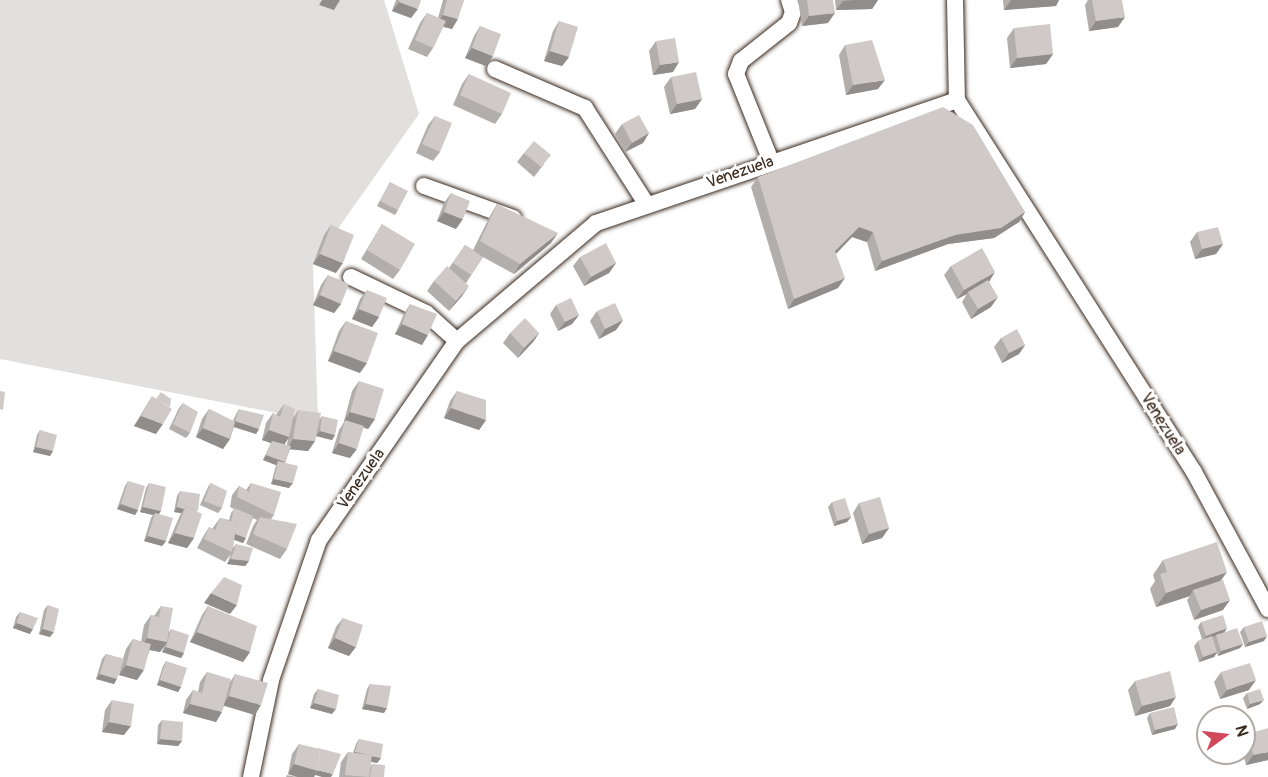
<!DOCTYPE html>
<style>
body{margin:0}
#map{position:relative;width:1268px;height:777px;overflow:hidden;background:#fff;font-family:Pangolin,sans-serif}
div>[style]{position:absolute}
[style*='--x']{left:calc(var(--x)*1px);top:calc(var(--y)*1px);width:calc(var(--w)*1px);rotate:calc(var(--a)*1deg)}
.green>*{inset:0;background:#e2e0de}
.roads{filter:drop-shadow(0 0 2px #3b2a1e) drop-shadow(0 0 2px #3b2a1e)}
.street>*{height:16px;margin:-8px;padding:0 8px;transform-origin:8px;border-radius:8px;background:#fff}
.wall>*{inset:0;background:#b2aeab}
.shaded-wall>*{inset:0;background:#918d8b}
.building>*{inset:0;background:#cfcac7}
span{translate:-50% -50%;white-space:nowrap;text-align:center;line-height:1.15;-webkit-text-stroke:6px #fff;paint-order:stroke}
.street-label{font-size:16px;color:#3b2a1e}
.north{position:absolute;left:1196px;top:705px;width:60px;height:60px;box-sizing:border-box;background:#fff;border:2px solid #b1aaa5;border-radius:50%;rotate:75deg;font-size:16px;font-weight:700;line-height:24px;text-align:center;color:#3b2a1e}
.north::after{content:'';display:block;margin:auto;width:21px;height:27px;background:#d1495b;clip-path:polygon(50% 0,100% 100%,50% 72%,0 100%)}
</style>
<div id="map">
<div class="green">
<div style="clip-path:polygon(0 0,384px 0,419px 114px,313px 264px,318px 421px,0 359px)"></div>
</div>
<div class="roads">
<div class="street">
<div style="--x:955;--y:0;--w:100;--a:88.9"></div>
<div style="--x:495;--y:69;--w:98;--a:23.4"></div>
<div style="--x:585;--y:108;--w:115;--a:57.4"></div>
<div style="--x:771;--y:161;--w:94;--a:-111.9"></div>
<div style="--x:736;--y:74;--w:14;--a:-69"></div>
<div style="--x:741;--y:61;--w:61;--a:-38.4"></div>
<div style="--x:789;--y:23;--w:12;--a:-70"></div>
<div style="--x:793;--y:12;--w:13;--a:-108"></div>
<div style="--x:424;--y:186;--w:95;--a:19.8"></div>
<div style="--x:351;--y:277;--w:83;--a:25.6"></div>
<div style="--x:426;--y:313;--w:42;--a:42.1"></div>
<div style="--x:251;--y:777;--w:99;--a:-78.3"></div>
<div style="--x:271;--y:680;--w:148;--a:-71.1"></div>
<div style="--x:319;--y:540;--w:242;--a:-55.3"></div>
<div style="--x:457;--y:341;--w:182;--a:-40.3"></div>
<div style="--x:596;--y:223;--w:381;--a:-18.8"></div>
<div style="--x:957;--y:100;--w:441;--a:57.5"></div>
<div style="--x:1194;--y:472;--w:156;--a:61.6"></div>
</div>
</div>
<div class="wall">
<div style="clip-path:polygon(396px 0,421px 0,411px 18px,392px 11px)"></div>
<div style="clip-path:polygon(443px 0,464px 0,452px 29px,443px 27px,433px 48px,427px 57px,408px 49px,420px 23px,427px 13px,438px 18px)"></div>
<div style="clip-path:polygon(798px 0,833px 0,828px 23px,802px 26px)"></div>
<div style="clip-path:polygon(835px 0,878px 0,872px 9px,836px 10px)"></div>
<div style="clip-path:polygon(1003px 0,1059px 0,1056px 6px,1004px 10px)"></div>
<div style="clip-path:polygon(1088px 0,1122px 0,1118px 27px,1089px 31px,1085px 5px)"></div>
<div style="clip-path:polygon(559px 21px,569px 57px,562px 66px,544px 61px,553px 31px)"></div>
<div style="clip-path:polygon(480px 26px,486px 66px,465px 58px,474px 36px)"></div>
<div style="clip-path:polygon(1014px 28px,1053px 54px,1046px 64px,1010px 68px,1007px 38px)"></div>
<div style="clip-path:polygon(656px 41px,673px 72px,653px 75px,649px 51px)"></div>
<div style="clip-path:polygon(845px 45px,878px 89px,846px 95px,839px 55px)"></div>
<div style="clip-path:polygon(469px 74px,502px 114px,495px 124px,453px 105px,462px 84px)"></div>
<div style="clip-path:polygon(671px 77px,702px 99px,695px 109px,670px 114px,664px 87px)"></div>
<div style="clip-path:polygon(435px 116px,440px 152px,433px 161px,416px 153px,428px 125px)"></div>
<div style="clip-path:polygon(622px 124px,649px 133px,643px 143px,625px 152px,615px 134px)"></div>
<div style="clip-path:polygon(524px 153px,544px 164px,534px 177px,517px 162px)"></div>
<div style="clip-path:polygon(758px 177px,1025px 212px,1019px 222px,994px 238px,948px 244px,875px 271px,867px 242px,852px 237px,836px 254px,838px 288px,788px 309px,751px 187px)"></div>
<div style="clip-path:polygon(390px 182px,398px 210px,395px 215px,377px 206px)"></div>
<div style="clip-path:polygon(451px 193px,456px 229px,437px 221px,444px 203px)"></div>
<div style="clip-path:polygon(497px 204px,551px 243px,514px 274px,481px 256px,483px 257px,466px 283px,462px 296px,449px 311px,427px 291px,434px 281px,449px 268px,465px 245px,473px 250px,491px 214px)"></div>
<div style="clip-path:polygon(382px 224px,400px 270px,393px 279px,361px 259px)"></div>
<div style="clip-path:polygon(331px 225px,336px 273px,313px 264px,324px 235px)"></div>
<div style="clip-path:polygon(1197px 232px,1223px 244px,1216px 254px,1195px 259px,1190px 242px)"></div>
<div style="clip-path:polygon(580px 257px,616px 263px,609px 273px,584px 286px,573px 266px)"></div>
<div style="clip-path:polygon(951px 266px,989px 281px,991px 307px,971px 319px,962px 302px,967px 294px,957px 299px,944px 275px)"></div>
<div style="clip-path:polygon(328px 275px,341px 304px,334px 313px,313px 305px,321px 285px)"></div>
<div style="clip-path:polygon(367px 290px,379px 317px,372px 327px,352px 319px,360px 299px)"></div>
<div style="clip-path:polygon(410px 304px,422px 345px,395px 334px,404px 314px)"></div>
<div style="clip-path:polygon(556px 305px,579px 315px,572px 324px,558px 331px,550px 314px)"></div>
<div style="clip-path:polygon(597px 311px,623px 320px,616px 330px,599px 339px,590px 321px)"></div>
<div style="clip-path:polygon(346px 321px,360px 373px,328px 361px,339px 331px)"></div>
<div style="clip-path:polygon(510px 333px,539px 333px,533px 342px,518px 358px,503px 343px)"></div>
<div style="clip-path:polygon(1001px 338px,1025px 345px,1019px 354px,1002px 363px,994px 347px)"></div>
<div style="clip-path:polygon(359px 381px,375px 419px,368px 429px,363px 427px,350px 458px,332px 453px,339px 430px,344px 422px,344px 421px,352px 391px)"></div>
<div style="clip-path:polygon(457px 391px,486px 420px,479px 430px,444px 418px,450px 401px)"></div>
<div style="clip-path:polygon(152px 396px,156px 434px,134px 426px)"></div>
<div style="clip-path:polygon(183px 403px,190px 433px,186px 438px,169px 429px,179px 408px)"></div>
<div style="clip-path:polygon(evenodd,284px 404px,294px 417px,298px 410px,319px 420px,322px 416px,335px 435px,332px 440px,316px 436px,315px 441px,308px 451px,290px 449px,285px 463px,289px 488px,271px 484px,276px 465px,263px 460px,271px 443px,262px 440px,266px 423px,273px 413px,276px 415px,284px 404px,288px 438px,287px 445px,284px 445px,288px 438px)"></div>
<div style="clip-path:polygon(209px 409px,233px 421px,236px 414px,239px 409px,259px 429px,256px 434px,234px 427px,230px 439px,223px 449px,196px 437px,202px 419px)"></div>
<div style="clip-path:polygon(40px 430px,53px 451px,50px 456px,33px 452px,37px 435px)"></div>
<div style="clip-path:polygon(128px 481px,138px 510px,135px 515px,117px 509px,125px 486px)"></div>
<div style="clip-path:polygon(149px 483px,161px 511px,159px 514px,166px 541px,162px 546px,144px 541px,151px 518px,153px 515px,140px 512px,146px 488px)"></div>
<div style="clip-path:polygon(211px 483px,222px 508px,218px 513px,200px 505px,208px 487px)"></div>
<div style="clip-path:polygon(251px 483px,274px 515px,271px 519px,287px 549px,280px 559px,246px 544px,253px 526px,257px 520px,253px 518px,243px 543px,234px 540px,233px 548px,236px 544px,249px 561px,245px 566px,227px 564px,231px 554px,225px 562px,197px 548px,203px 537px,209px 527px,212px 529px,220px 518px,229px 520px,231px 513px,234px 509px,230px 507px,232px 495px,239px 486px,246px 490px)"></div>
<div style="clip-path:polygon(180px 491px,197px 512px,194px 538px,187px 548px,168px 543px,181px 513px,174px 512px,177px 496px)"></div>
<div style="clip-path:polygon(832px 502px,851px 517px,847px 522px,834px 526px,828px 507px)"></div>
<div style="clip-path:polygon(859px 503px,889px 528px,882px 538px,862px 544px,853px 513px)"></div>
<div style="clip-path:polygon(1163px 560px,1221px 581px,1223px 610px,1194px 620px,1187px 600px,1190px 596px,1156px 607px,1150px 589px,1155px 581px,1153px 575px)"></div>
<div style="clip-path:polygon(48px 605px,50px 637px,39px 634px,44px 610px)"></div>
<div style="clip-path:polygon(161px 606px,169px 632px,171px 629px,184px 653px,181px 658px,162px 652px,164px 647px,160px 652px,150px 650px,137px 680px,119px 675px,121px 667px,114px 684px,96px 679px,102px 659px,106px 654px,123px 659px,126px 649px,133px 639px,141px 642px,144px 625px,151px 615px,154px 616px)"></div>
<div style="clip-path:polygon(208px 606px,250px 652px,243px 662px,190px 642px,202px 615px)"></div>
<div style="clip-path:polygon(20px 612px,30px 634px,13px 628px,16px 617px)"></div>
<div style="clip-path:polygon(343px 618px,349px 656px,328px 648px,336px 627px)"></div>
<div style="clip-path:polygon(1201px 622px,1225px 632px,1243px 644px,1240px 648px,1218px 656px,1217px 653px,1214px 657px,1199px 662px,1194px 646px,1198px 641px,1202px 639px,1198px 627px)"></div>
<div style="clip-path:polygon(1244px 627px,1264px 641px,1245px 647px,1240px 632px)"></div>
<div style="clip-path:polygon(166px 661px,181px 687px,178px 692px,157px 685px,163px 666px)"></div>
<div style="clip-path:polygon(207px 672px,231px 681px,235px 674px,255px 715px,224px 706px,216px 722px,183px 713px,186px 700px,193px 690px,198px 692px,200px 682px)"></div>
<div style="clip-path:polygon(1221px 672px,1249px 690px,1220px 699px,1214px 682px)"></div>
<div style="clip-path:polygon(1135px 681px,1170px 706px,1135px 716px,1128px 690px)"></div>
<div style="clip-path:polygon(370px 684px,384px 713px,362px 709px,367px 689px)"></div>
<div style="clip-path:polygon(318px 689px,332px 714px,310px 708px,314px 694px)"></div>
<div style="clip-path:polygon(1247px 693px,1260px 704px,1247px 709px,1243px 698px)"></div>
<div style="clip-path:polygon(112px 700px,124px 735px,102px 732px,105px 710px)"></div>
<div style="clip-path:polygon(1150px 713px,1175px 729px,1152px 735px,1147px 718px)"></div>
<div style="clip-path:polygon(162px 720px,182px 741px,178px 746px,157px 744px,158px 725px)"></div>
<div style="clip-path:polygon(1248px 734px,1268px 760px,1246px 765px,1243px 753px,1244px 753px,1244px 739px)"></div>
<div style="clip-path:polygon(359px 739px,381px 758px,377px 763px,371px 762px,370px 768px,372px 764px,384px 777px,339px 777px,341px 762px,348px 752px,353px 753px,356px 744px)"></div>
<div style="clip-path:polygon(299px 744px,315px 775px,314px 777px,286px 777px,287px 775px,297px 777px,288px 774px,292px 754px)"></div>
</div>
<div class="shaded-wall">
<div style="clip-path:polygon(322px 0,340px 0,334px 10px,319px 5px)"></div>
<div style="clip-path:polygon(855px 0,878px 0,872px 9px,836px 10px,843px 1px)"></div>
<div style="clip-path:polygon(1011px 0,1059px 0,1056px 6px,1004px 10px)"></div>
<div style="clip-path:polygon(399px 2px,418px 9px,411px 18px,392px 11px)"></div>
<div style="clip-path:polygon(835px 13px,828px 23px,802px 26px,809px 16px)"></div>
<div style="clip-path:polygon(443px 15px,458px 19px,452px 29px,436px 24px)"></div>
<div style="clip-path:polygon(1125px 17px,1118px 27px,1089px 31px,1096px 21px)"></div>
<div style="clip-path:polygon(472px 48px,493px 56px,486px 66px,465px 58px)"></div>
<div style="clip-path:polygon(550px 51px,569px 57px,562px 66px,544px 61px)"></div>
<div style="clip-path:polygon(1053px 54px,1046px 64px,1010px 68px,1017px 58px)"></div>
<div style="clip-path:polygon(679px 62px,673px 72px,653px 75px,660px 65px)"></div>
<div style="clip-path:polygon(885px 80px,878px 89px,846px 95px,853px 85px)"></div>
<div style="clip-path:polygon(702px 99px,695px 109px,670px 114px,677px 104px)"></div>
<div style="clip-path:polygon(649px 133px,643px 143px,625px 152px,632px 143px)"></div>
<div style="clip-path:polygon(444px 212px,463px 219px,456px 229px,437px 221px)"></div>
<div style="clip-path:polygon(1025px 212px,1019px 222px,994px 238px,948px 244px,875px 271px,882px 261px,955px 235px)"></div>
<div style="clip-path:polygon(859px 227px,873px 232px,867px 242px,852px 237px,829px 261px,835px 251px)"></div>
<div style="clip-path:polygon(558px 233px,551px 243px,514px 274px,520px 264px)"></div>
<div style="clip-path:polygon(1223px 244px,1216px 254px,1195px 259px,1202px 249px)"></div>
<div style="clip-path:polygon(320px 254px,343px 263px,336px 273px,313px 264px)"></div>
<div style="clip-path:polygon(616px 263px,609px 273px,584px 286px,591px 277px)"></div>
<div style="clip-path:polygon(995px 272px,989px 282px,968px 292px,967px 294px,957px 299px,964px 290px)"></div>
<div style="clip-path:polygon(845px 278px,838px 288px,788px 309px,794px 299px)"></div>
<div style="clip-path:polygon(469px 286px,462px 296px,449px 311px,456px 301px)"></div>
<div style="clip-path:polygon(320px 295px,341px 304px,334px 313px,313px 305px)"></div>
<div style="clip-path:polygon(998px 297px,991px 307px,971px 319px,978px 309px)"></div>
<div style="clip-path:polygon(359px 309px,379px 317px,372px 327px,352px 319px)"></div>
<div style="clip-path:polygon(579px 315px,572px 324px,558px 331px,565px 322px)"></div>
<div style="clip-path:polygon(623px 320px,616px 330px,599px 339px,605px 329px)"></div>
<div style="clip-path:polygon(402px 324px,428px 335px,422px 345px,395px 334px)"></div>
<div style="clip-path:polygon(539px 333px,533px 342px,518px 358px,524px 348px)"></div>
<div style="clip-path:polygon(1025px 345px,1019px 354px,1002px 363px,1009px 353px)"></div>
<div style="clip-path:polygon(334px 351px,367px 363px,360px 373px,328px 361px)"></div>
<div style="clip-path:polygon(451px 408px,486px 420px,479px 430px,444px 418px)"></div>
<div style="clip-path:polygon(350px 412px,375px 419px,368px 429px,344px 421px)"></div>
<div style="clip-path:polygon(141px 416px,163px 424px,156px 434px,134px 426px)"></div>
<div style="clip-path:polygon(235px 421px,259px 429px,256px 434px,231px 426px)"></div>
<div style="clip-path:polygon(203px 428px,230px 439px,223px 449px,196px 437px)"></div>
<div style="clip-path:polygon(269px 430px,289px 437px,283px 447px,262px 440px)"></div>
<div style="clip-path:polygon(320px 431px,335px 435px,332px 440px,316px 436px)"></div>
<div style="clip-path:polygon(293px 439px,315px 441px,308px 451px,287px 449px)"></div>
<div style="clip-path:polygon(339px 443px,357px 449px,350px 458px,332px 453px)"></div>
<div style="clip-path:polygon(36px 447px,53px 451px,50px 456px,33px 452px)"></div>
<div style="clip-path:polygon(266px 455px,285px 462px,282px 467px,278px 461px,276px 465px,263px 460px)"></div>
<div style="clip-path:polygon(274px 479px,293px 483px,289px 488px,271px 484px)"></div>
<div style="clip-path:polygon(121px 504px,138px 510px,135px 515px,117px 509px)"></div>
<div style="clip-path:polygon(143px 507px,161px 511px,157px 516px,155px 513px,153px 515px,140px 512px)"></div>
<div style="clip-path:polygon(177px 507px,184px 509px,181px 513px,174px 512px)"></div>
<div style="clip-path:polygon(851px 517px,847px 522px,834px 526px,837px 521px)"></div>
<div style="clip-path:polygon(889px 528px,882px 538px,862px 544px,869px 534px)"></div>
<div style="clip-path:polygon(175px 533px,194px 538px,187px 548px,168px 543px)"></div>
<div style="clip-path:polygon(233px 533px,246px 538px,243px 543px,230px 538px)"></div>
<div style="clip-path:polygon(148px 536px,166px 541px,162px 546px,144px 541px)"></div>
<div style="clip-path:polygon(231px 559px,249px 561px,245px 566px,227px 564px)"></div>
<div style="clip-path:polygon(1227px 572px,1217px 586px,1193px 590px,1190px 596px,1156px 607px,1166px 593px)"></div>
<div style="clip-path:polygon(211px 593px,237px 605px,230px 614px,204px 603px)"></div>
<div style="clip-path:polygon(1230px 600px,1223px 610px,1194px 620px,1201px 610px)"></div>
<div style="clip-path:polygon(17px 623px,33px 629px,30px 634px,13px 628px)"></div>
<div style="clip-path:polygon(1227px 628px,1224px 633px,1203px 640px,1206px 636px)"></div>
<div style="clip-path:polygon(43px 629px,54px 632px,50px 637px,39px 634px)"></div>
<div style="clip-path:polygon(197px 632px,250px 652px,243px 662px,190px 642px)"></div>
<div style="clip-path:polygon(1267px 636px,1264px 641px,1245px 647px,1249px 642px)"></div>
<div style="clip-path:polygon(147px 638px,167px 642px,160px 652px,140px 648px)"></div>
<div style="clip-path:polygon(335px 638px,356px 647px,349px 656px,328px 648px)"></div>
<div style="clip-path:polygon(1243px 644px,1240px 648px,1218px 656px,1221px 651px)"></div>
<div style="clip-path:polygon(166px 647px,184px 653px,181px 658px,162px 652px)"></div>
<div style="clip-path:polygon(1217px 652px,1214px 657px,1199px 662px,1203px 657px)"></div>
<div style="clip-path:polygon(126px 665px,144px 670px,137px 680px,119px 675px)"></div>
<div style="clip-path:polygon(100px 674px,117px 679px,114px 684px,96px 679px)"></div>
<div style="clip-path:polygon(160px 680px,181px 687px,178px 692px,157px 685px)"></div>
<div style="clip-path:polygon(1256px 680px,1249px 690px,1220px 699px,1227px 690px)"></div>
<div style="clip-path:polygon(229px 696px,261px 705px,255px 715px,223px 705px)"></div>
<div style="clip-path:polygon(1176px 697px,1170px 706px,1135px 716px,1142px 706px)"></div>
<div style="clip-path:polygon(1264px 700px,1260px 704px,1247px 709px,1250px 704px)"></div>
<div style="clip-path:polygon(314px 703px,336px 709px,332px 714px,310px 708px)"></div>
<div style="clip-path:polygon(190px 704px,222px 712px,216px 722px,183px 713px)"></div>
<div style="clip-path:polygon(366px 704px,387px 708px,384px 713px,362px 709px)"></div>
<div style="clip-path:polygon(109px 722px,131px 726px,124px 735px,102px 732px)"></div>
<div style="clip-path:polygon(1178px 724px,1175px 729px,1152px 735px,1155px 730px)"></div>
<div style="clip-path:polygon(160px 739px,182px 741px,178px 746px,157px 744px)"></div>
<div style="clip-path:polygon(355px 752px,381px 758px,377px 763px,351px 757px)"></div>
<div style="clip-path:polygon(1268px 752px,1268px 760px,1246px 765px,1253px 755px)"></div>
<div style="clip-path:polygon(294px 764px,333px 774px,331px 777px,322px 777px,315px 775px,314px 777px,298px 777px,288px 774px)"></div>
</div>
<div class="building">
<div style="clip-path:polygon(399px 0,421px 0,418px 9px,399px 2px)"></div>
<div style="clip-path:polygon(447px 0,464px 0,458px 19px,443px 15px)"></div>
<div style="clip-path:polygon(807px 0,833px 0,835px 13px,809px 16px)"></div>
<div style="clip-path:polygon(1092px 0,1122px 0,1125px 17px,1096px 21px)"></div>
<div style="clip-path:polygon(427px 13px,446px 21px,433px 48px,415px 40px)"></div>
<div style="clip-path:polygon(559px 21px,578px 27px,569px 57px,550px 51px)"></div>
<div style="clip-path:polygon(1050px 24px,1053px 54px,1017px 58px,1014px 28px)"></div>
<div style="clip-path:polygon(480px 26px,501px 34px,493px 56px,472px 48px)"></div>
<div style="clip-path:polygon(675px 38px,679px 62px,660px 65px,656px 41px)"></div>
<div style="clip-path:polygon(872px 40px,885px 80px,853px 85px,845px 45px)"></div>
<div style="clip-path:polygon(696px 72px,702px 99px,677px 104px,671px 77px)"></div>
<div style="clip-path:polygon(469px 74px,511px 93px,502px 114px,460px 95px)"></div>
<div style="clip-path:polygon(943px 107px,973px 125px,1025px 212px,1001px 228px,955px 235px,882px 261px,873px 232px,859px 227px,835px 251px,845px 278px,794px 299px,758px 177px)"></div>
<div style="clip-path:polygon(639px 115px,649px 133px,632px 143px,622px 124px)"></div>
<div style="clip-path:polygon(435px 116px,452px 123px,440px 152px,422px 144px)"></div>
<div style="clip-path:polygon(534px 141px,551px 155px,541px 167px,524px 153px)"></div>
<div style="clip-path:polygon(390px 182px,408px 191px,398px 210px,380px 201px)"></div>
<div style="clip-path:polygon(451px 193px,470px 201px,463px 219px,444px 212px)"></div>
<div style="clip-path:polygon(497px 204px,558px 233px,520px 264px,480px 241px)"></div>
<div style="clip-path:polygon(382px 224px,415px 244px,400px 270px,367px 250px)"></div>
<div style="clip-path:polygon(331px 225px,354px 235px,343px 263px,320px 254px)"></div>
<div style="clip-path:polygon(1218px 227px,1223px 244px,1202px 249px,1197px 232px)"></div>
<div style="clip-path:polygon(606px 243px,616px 263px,591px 277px,580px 257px)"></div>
<div style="clip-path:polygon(465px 245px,483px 257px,471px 275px,453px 263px)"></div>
<div style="clip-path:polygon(982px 248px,995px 272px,964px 290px,951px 266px)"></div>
<div style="clip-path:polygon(447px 266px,469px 286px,456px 301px,434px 281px)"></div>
<div style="clip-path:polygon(328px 275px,349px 284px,341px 304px,320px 295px)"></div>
<div style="clip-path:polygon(988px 280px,998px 297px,978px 309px,968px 292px)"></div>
<div style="clip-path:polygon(367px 290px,387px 298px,379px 317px,359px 309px)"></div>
<div style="clip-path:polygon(571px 298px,579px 315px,565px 322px,556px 305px)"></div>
<div style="clip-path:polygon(615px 303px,623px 320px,605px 329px,597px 311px)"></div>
<div style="clip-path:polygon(410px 304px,437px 314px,428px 335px,402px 324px)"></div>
<div style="clip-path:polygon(525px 318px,539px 333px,524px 348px,510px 333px)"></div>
<div style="clip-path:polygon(346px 321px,378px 333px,367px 363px,334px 351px)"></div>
<div style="clip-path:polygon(1017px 329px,1025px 345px,1009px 353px,1001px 338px)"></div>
<div style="clip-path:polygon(359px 381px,384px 389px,375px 419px,350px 412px)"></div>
<div style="clip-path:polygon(0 391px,5px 392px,3px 410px,0 409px)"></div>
<div style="clip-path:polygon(457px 391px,486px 400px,486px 420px,451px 408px)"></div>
<div style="clip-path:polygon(161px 392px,171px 399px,170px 407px,156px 399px)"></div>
<div style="clip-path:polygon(152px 396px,172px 409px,163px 424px,141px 416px)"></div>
<div style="clip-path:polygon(183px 403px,198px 412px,190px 433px,173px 424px)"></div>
<div style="clip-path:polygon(284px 404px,295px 409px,289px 437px,269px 430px,273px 413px,280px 417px)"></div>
<div style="clip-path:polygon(209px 409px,235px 422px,230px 439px,203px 428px)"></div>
<div style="clip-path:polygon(239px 409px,264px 415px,259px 429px,235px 421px)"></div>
<div style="clip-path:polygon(298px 410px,321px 413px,315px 441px,293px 439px)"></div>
<div style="clip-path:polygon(322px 416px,338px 420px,335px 435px,320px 431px)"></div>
<div style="clip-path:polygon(345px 420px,364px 426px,357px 449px,339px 443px)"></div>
<div style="clip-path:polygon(40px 430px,57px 435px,53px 451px,36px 447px)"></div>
<div style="clip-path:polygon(272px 441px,291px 446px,285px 462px,266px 455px)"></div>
<div style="clip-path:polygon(278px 461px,298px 466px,293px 483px,274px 479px)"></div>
<div style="clip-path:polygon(128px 481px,145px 486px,138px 510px,121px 504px)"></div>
<div style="clip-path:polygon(149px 483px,166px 487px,161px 511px,143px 507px)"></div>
<div style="clip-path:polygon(211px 483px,227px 491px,222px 508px,204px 501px)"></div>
<div style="clip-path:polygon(251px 483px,281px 492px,274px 515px,237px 497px,239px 486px,249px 492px)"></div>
<div style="clip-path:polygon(180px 491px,200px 494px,198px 511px,186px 506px,184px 509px,177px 507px)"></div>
<div style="clip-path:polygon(880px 497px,889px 528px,869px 534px,859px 503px)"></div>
<div style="clip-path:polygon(845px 498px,851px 517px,837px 521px,832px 502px)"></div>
<div style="clip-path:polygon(186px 506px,202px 514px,194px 538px,175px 533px)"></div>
<div style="clip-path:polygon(234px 508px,253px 516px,246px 538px,235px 534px,237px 523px,231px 521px)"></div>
<div style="clip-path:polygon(155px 513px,173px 518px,166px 541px,148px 536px)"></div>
<div style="clip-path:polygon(260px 517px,297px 524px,287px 549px,253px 534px)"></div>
<div style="clip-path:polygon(220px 518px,237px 523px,232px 552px,204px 539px,209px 527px,215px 530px)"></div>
<div style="clip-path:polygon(1217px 542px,1227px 572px,1166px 593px,1160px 574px,1167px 572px,1163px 560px)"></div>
<div style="clip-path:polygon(236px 544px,253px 548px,249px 561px,231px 559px)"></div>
<div style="clip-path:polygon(224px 577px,242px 585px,237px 605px,211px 593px)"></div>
<div style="clip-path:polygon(1223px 580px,1230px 600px,1201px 610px,1193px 590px)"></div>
<div style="clip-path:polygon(48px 605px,59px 609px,54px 632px,43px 629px)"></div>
<div style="clip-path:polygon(161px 606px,173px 608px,167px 642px,147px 638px,151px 615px,159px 617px)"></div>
<div style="clip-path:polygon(208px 606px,257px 626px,250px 652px,197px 632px)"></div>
<div style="clip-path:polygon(20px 612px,38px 618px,33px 629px,17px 623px)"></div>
<div style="clip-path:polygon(1223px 615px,1227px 628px,1206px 636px,1201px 622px)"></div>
<div style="clip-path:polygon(343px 618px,363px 625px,356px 647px,335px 638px)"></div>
<div style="clip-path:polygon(1262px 621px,1267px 636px,1249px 642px,1244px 627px)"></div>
<div style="clip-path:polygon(1237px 628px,1243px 644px,1221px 651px,1216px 635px)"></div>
<div style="clip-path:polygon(171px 629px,189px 635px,184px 653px,166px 647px)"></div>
<div style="clip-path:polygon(1212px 636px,1217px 652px,1203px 657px,1198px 641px)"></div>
<div style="clip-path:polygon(133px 639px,151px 644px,144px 670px,126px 665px)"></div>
<div style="clip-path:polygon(106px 654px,124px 659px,117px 679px,100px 674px)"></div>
<div style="clip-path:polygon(166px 661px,187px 668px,181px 687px,160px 680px)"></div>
<div style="clip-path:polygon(1250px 663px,1256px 680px,1227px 690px,1221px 672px)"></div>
<div style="clip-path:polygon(1170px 671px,1176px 697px,1142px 706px,1135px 681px)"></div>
<div style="clip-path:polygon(207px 672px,231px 679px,222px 712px,190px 704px,193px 690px,202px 693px)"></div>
<div style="clip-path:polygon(235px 674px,268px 683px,261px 705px,229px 696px)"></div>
<div style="clip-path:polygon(370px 684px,391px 686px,387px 708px,366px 704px)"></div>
<div style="clip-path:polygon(318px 689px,339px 695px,336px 709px,314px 703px)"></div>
<div style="clip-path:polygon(1260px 689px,1264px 700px,1250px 704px,1247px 693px)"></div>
<div style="clip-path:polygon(112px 700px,134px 704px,131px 726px,109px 722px)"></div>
<div style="clip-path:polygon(1174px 707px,1178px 724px,1155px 730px,1150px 713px)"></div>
<div style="clip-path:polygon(162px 720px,183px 722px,182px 741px,160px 739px)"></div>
<div style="clip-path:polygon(1268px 728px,1268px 752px,1253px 755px,1248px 734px)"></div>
<div style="clip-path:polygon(359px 739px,383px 744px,381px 758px,371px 756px,372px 755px,355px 752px)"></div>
<div style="clip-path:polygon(299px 744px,320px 749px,318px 771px,294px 764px)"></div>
<div style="clip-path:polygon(318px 748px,341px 754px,333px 774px,318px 770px,320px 749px,318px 749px)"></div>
<div style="clip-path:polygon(348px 752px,372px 755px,369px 777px,345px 775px)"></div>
<div style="clip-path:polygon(372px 764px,385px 765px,384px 777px,370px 777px)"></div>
</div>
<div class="street-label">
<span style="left:740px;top:172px;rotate:-19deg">Venezuela</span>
<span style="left:1163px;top:424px;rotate:58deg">Venezuela</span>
<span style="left:361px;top:479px;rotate:-55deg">Venezuela</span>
</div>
<div class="north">N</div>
</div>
